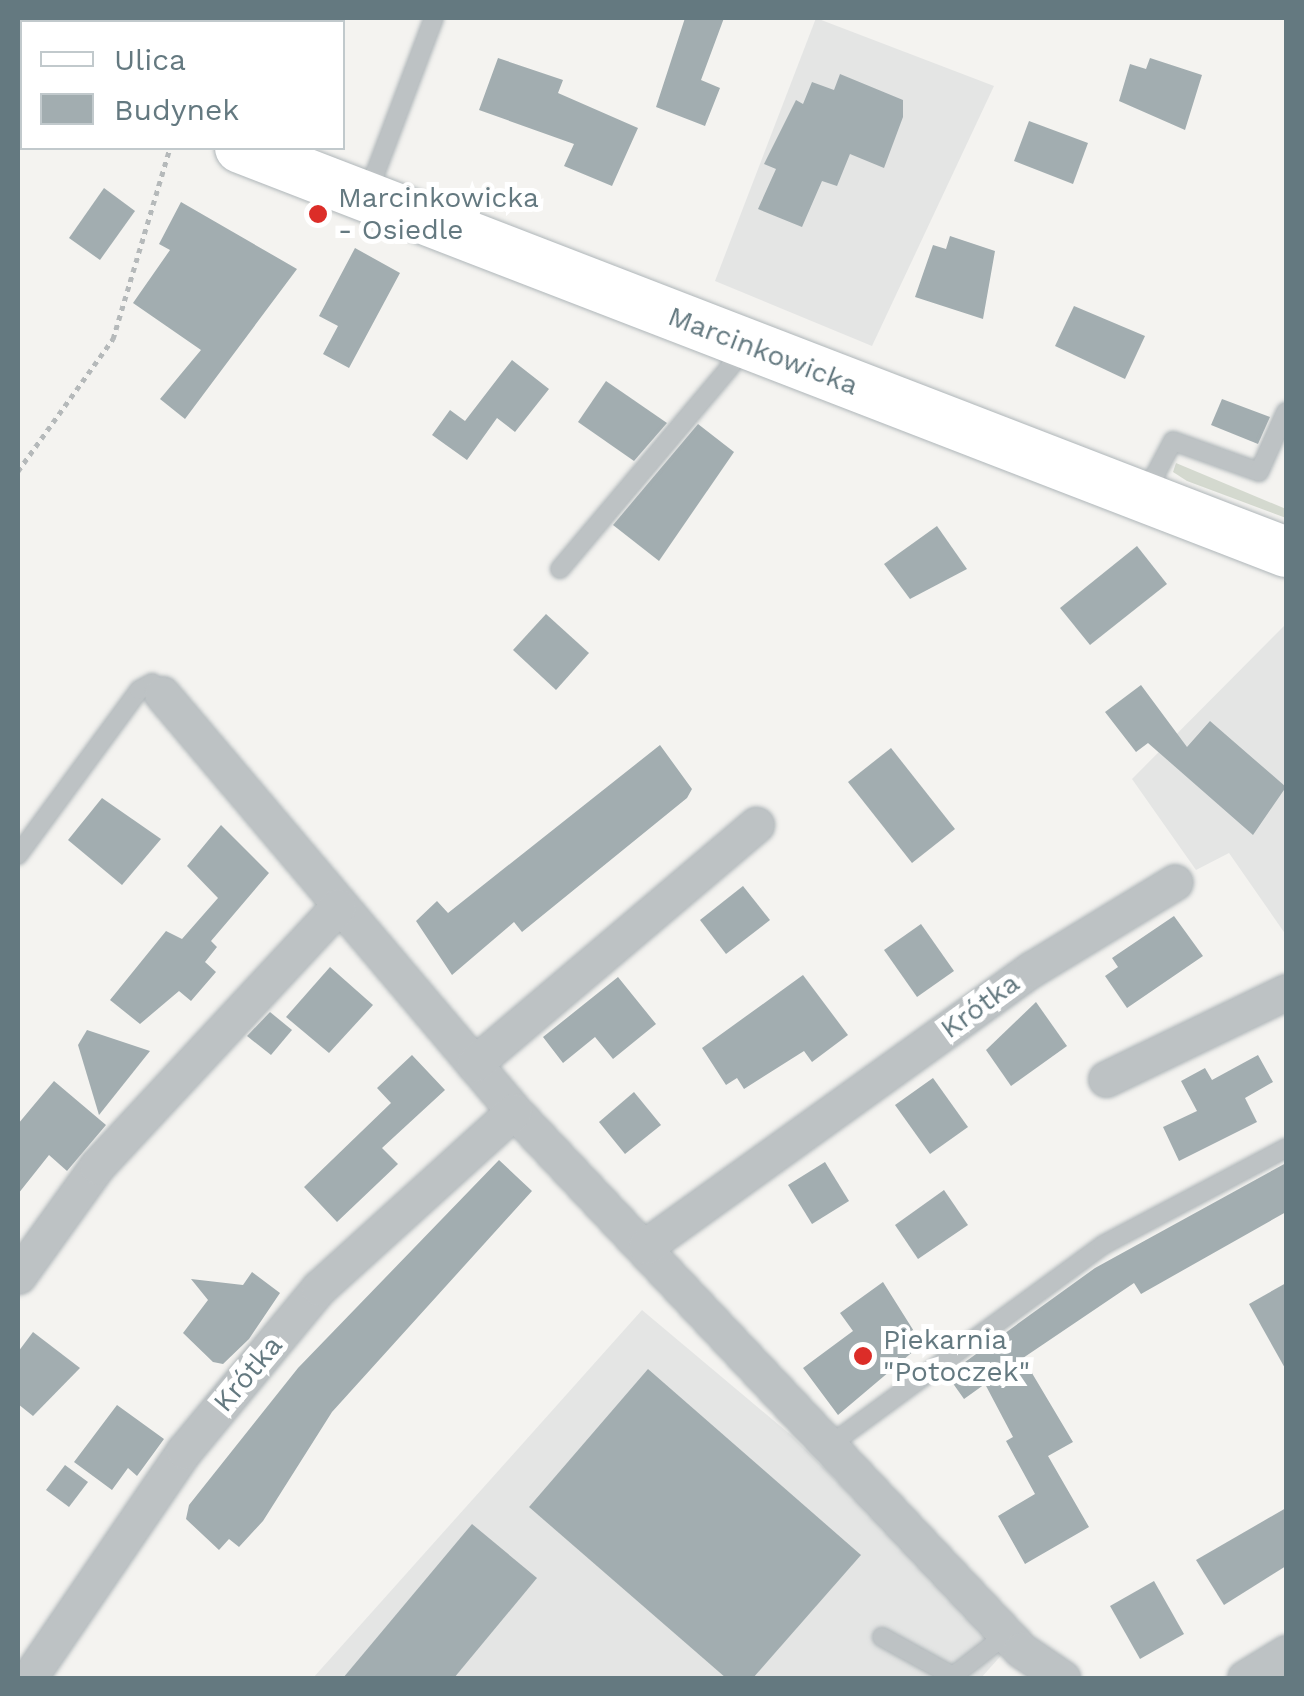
<!DOCTYPE html>
<meta charset="utf-8">
<style>
body{margin:0}
#map{position:relative;width:1304px;height:1696px;overflow:hidden;background:#f4f3f0;font-family:"Work Sans",sans-serif}
div>[style]{position:absolute}
[style*='--x']{left:calc(var(--x)*1px);top:calc(var(--y)*1px);width:calc(var(--w)*1px);rotate:calc(var(--a)*1deg)}
.built>*{inset:0;background:#e4e5e4}
.green>*{inset:0;background:#d4d9cf}
.building>*{inset:0;background:#a2adb0}
.path>*{height:5px;margin-top:-2.5px;transform-origin:0;background:repeating-linear-gradient(90deg,#b5b9ba 0 5px,transparent 0 10px)}
.roads{filter:drop-shadow(0 0 2px #afb6b9) drop-shadow(0 0 2px #afb6b9)}
.lane>*{height:18px;margin:-9px;padding:0 9px;transform-origin:9px;border-radius:9px;background:#bdc2c4}
.street>*{height:35px;margin:-17.5px;padding:0 17.5px;transform-origin:17.5px;border-radius:17.5px;background:#bdc2c4}
.secondary>*{height:50px;margin:-25px;padding:0 25px;transform-origin:25px;border-radius:25px;background:#fff}
.dots>*{width:28px;height:28px;translate:-50% -50%;box-sizing:border-box;border:5px solid #fff;border-radius:50%}
span{translate:-50% -50%;white-space:nowrap;text-align:center;line-height:1.15;-webkit-text-stroke:10px #fff;paint-order:stroke}
.poi-label{font-size:28px;color:#647980}
.left{translate:0 -50%;text-align:left}
.street-label{font-size:28px;color:#647980}
.frame{position:absolute;inset:0;border:20px solid #647980;pointer-events:none}
.legend{position:absolute;left:20px;top:20px;width:325px;height:130px;box-sizing:border-box;background:#fff;border:2px solid #c1c9cc;margin:0;padding:12px 18px;list-style:none;font-size:30px;color:#647980}
.legend li{display:flex;align-items:center;gap:20px;height:50px}
.legend b{width:50px;border:2px solid #c1c9cc}
</style>
<div id="map">
<div class="built">
<div style="clip-path:polygon(816px 18px,994px 86px,872px 346px,715px 281px)"></div>
<div style="clip-path:polygon(1286px 624px,1286px 935px,1229px 853px,1196px 870px,1132px 779px)"></div>
<div style="clip-path:polygon(642px 1310px,792px 1436px,1006px 1650px,981px 1678px,313px 1678px)"></div>
</div>
<div class="green">
<div style="clip-path:polygon(1176px 463px,1286px 509px,1286px 518px,1187px 481px,1173px 472px)"></div>
</div>
<div class="building">
<div style="clip-path:polygon(685px 18px,724px 18px,701px 80px,720px 88px,705px 126px,656px 107px)"></div>
<div style="clip-path:polygon(498px 58px,563px 80px,558px 93px,638px 128px,612px 186px,564px 166px,574px 144px,479px 110px)"></div>
<div style="clip-path:polygon(1150px 58px,1202px 75px,1185px 130px,1119px 101px,1130px 64px,1146px 69px)"></div>
<div style="clip-path:polygon(840px 74px,903px 100px,903px 117px,884px 168px,850px 154px,837px 186px,822px 181px,802px 227px,758px 209px,776px 169px,764px 164px,796px 100px,803px 104px,812px 82px,834px 90px)"></div>
<div style="clip-path:polygon(1029px 121px,1088px 143px,1073px 184px,1014px 161px)"></div>
<div style="clip-path:polygon(104px 188px,135px 211px,100px 260px,69px 238px)"></div>
<div style="clip-path:polygon(181px 202px,297px 269px,185px 419px,160px 399px,201px 350px,133px 303px,170px 250px,159px 244px)"></div>
<div style="clip-path:polygon(950px 236px,995px 251px,983px 319px,915px 297px,933px 245px,946px 249px)"></div>
<div style="clip-path:polygon(355px 248px,400px 273px,349px 368px,323px 354px,338px 326px,319px 316px)"></div>
<div style="clip-path:polygon(1074px 306px,1145px 336px,1125px 379px,1055px 346px)"></div>
<div style="clip-path:polygon(512px 360px,549px 389px,515px 432px,497px 418px,467px 460px,432px 435px,450px 410px,465px 421px)"></div>
<div style="clip-path:polygon(606px 381px,667px 423px,634px 461px,578px 422px)"></div>
<div style="clip-path:polygon(1222px 399px,1270px 417px,1258px 444px,1211px 425px)"></div>
<div style="clip-path:polygon(698px 424px,734px 452px,659px 561px,613px 525px)"></div>
<div style="clip-path:polygon(937px 526px,967px 569px,910px 599px,884px 564px)"></div>
<div style="clip-path:polygon(1137px 546px,1167px 584px,1090px 645px,1060px 608px)"></div>
<div style="clip-path:polygon(546px 614px,589px 653px,556px 690px,513px 650px)"></div>
<div style="clip-path:polygon(1141px 685px,1187px 747px,1210px 721px,1286px 787px,1253px 835px,1148px 743px,1136px 752px,1105px 712px)"></div>
<div style="clip-path:polygon(660px 745px,692px 789px,687px 798px,522px 932px,514px 922px,452px 975px,416px 921px,437px 901px,448px 913px)"></div>
<div style="clip-path:polygon(891px 748px,955px 829px,912px 863px,848px 782px)"></div>
<div style="clip-path:polygon(102px 798px,161px 839px,122px 885px,68px 840px)"></div>
<div style="clip-path:polygon(221px 825px,269px 873px,211px 941px,217px 947px,205px 962px,216px 972px,191px 1001px,179px 991px,140px 1024px,110px 1000px,166px 931px,182px 939px,218px 898px,187px 866px)"></div>
<div style="clip-path:polygon(743px 886px,770px 920px,726px 954px,700px 920px)"></div>
<div style="clip-path:polygon(1174px 916px,1203px 956px,1127px 1008px,1105px 976px,1118px 967px,1112px 958px)"></div>
<div style="clip-path:polygon(921px 924px,954px 971px,917px 997px,884px 950px)"></div>
<div style="clip-path:polygon(330px 967px,373px 1005px,329px 1053px,286px 1017px)"></div>
<div style="clip-path:polygon(803px 975px,848px 1035px,812px 1062px,804px 1051px,744px 1089px,737px 1078px,726px 1085px,702px 1048px)"></div>
<div style="clip-path:polygon(618px 977px,656px 1024px,613px 1059px,595px 1037px,563px 1063px,543px 1037px)"></div>
<div style="clip-path:polygon(1036px 1002px,1067px 1046px,1011px 1086px,986px 1050px)"></div>
<div style="clip-path:polygon(270px 1012px,292px 1030px,271px 1055px,247px 1036px)"></div>
<div style="clip-path:polygon(87px 1030px,150px 1051px,99px 1115px,78px 1045px)"></div>
<div style="clip-path:polygon(412px 1055px,445px 1090px,382px 1148px,398px 1164px,337px 1222px,304px 1187px,391px 1103px,377px 1088px)"></div>
<div style="clip-path:polygon(1258px 1055px,1273px 1082px,1245px 1098px,1257px 1122px,1179px 1161px,1163px 1127px,1197px 1111px,1181px 1081px,1205px 1068px,1212px 1080px)"></div>
<div style="clip-path:polygon(933px 1078px,968px 1127px,930px 1154px,895px 1105px)"></div>
<div style="clip-path:polygon(54px 1081px,106px 1125px,67px 1171px,49px 1155px,18px 1194px,18px 1124px)"></div>
<div style="clip-path:polygon(634px 1092px,661px 1125px,625px 1154px,599px 1122px)"></div>
<div style="clip-path:polygon(499px 1160px,532px 1191px,332px 1412px,263px 1521px,239px 1547px,229px 1539px,219px 1550px,186px 1519px,189px 1505px,298px 1368px)"></div>
<div style="clip-path:polygon(825px 1162px,849px 1201px,812px 1224px,788px 1185px)"></div>
<div style="clip-path:polygon(1286px 1163px,1286px 1212px,1141px 1294px,1134px 1283px,1023px 1358px,1073px 1442px,1048px 1456px,1089px 1527px,1025px 1564px,998px 1516px,1035px 1494px,1006px 1441px,1013px 1437px,985px 1384px,964px 1399px,947px 1375px,1095px 1268px)"></div>
<div style="clip-path:polygon(944px 1190px,968px 1225px,918px 1259px,895px 1225px)"></div>
<div style="clip-path:polygon(252px 1272px,280px 1293px,249px 1339px,223px 1364px,213px 1362px,183px 1333px,208px 1300px,191px 1279px,243px 1285px)"></div>
<div style="clip-path:polygon(883px 1282px,922px 1344px,838px 1415px,803px 1368px,853px 1331px,840px 1313px)"></div>
<div style="clip-path:polygon(1286px 1283px,1286px 1370px,1249px 1304px)"></div>
<div style="clip-path:polygon(33px 1332px,80px 1368px,33px 1416px,18px 1404px,18px 1352px)"></div>
<div style="clip-path:polygon(648px 1369px,861px 1555px,753px 1678px,726px 1678px,529px 1507px)"></div>
<div style="clip-path:polygon(117px 1405px,164px 1439px,137px 1476px,128px 1468px,112px 1490px,74px 1462px)"></div>
<div style="clip-path:polygon(65px 1465px,88px 1482px,69px 1507px,46px 1490px)"></div>
<div style="clip-path:polygon(1286px 1508px,1286px 1566px,1224px 1605px,1196px 1560px)"></div>
<div style="clip-path:polygon(472px 1524px,537px 1578px,454px 1678px,343px 1678px)"></div>
<div style="clip-path:polygon(1154px 1581px,1184px 1634px,1140px 1659px,1110px 1606px)"></div>
</div>
<div class="path">
<div style="--x:18;--y:471;--w:163;--a:-54.3"></div>
<div style="--x:113;--y:339;--w:199;--a:-73.4"></div>
</div>
<div class="roads">
<div class="lane">
<div style="--x:367;--y:195;--w:189;--a:-69.3"></div>
<div style="--x:1144;--y:496;--w:62;--a:-62.2"></div>
<div style="--x:1173;--y:441;--w:91;--a:19.8"></div>
<div style="--x:1259;--y:472;--w:66;--a:-65.8"></div>
<div style="--x:560;--y:569;--w:264;--a:-49.9"></div>
<div style="--x:730;--y:367;--w:26;--a:-69"></div>
<div style="--x:18;--y:855;--w:205;--a:-53.7"></div>
<div style="--x:139;--y:690;--w:15;--a:-28"></div>
<div style="--x:152;--y:683;--w:14;--a:45"></div>
<div style="--x:830;--y:1445;--w:338;--a:-36.2"></div>
<div style="--x:1103;--y:1245;--w:207;--a:-27.9"></div>
<div style="--x:882;--y:1637;--w:81;--a:28.8"></div>
<div style="--x:953;--y:1676;--w:68;--a:-37.9"></div>
</div>
<div class="street">
<div style="--x:162;--y:694;--w:546;--a:49.83"></div>
<div style="--x:514;--y:1111;--w:740;--a:46.75"></div>
<div style="--x:1021;--y:1650;--w:50;--a:34.3"></div>
<div style="--x:474;--y:1064;--w:370;--a:-40.3"></div>
<div style="--x:1106;--y:1079;--w:200;--a:-25.8"></div>
<div style="--x:646;--y:1246;--w:475;--a:-35.7"></div>
<div style="--x:1032;--y:969;--w:167;--a:-31.3"></div>
<div style="--x:18;--y:1276;--w:135;--a:-54.3"></div>
<div style="--x:97;--y:1166;--w:354;--a:-47.1"></div>
<div style="--x:29;--y:1678;--w:275;--a:-55.7"></div>
<div style="--x:184;--y:1451;--w:212;--a:-50.4"></div>
<div style="--x:319;--y:1288;--w:263;--a:-42.2"></div>
<div style="--x:1245;--y:1678;--w:48;--a:-31.4"></div>
</div>
<div class="secondary">
<div style="--x:18;--y:54;--w:4;--a:27"></div>
<div style="--x:240;--y:148;--w:1121;--a:21.12"></div>
</div>
</div>
<div class="dots">
<div style="left:318px;top:214px;background:#dc2d28"></div>
<div style="left:863px;top:1356px;background:#dc2d28"></div>
</div>
<div class="poi-label">
<span class="left" style="left:338px;top:214px">Marcinkowicka<br>- Osiedle</span>
<span class="left" style="left:883px;top:1356px">Piekarnia<br>"Potoczek"</span>
</div>
<div class="street-label">
<span style="left:763px;top:351px;rotate:21deg">Marcinkowicka</span>
<span style="left:980px;top:1006px;rotate:-36deg">Krótka</span>
<span style="left:248px;top:1374px;rotate:-50deg">Krótka</span>
</div>
<div class="frame"></div>
<ul class="legend">
<li><b style="height:12px;background:#fff"></b>Ulica</li>
<li><b style="height:28px;background:#a2adb0"></b>Budynek</li>
</ul>
</div>
